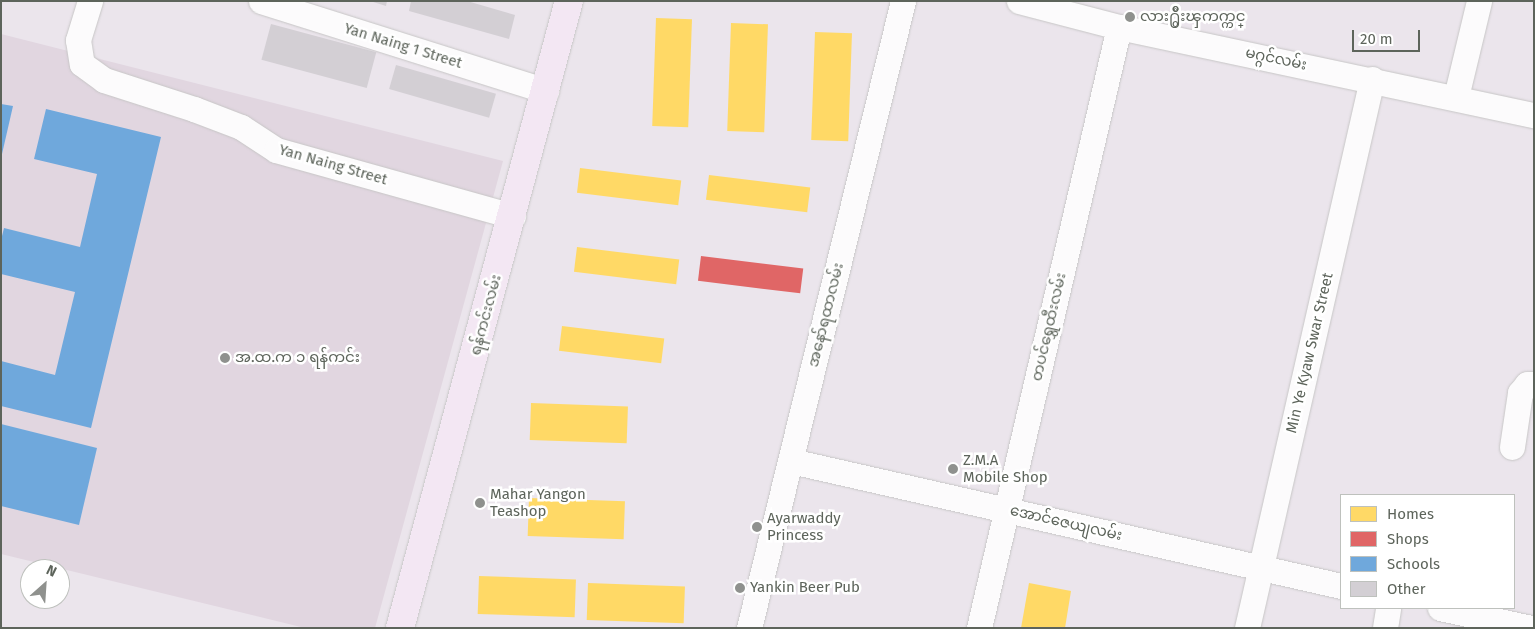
<!DOCTYPE html>
<html>
<head>
<meta charset="utf-8">
<style>
	body { margin:0 }
	#map { position:relative; width:1535px; height:629px; overflow:hidden; background:#ebe5ec; font-family:"Fira Sans","Noto Sans Myanmar",sans-serif }
	div>[style] { position:absolute }
	[style*='--x'] { left:calc(var(--x)*1px); top:calc(var(--y)*1px); width:calc(var(--w)*1px); rotate:calc(var(--a)*1deg) }
	.education>* { inset:0; background:#e1d6e0 }
	.homes>* { inset:0; background:#ffd966; transform-origin:0 0 }
	.shops>* { inset:0; background:#e06666; transform-origin:0 0 }
	.schools>* { inset:0; background:#6fa8dc }
	.building>* { inset:0; background:#d3cfd4; transform-origin:0 0 }
	.roads { filter:drop-shadow(0 0 1px #c7c6c6) drop-shadow(0 0 1px #c7c6c6) }
	.minor>* { height:25px; margin:-12.5px; padding:0 12.5px; transform-origin:12.5px; border-radius:12.5px; background:#fcfbfc }
	.major>* { height:28px; margin:-14px; padding:0 14px; transform-origin:14px; border-radius:14px; background:#f3e7f3 }
	.dots>* { width:14px; height:14px; translate:-50% -50%; box-sizing:border-box; border:2px solid #fff; border-radius:50% }
	span { translate:-50% -50%; white-space:nowrap; text-align:center; line-height:1.15; -webkit-text-stroke:5px #fff; paint-order:stroke }
	.poi-label { font-size:15px; color:#5d645b }
	.left { translate:0 -50%; text-align:left }
	.street-label { font-size:15px; color:#5d645b }
	.frame { position:absolute; inset:0; border:2px solid #5d645b; pointer-events:none }
	.legend { position:absolute; left:1340px; top:494px; width:175px; height:115px; box-sizing:border-box; background:#fff; border:1px solid #bec1bd; margin:0; padding:6px 9px; list-style:none; font-size:15px; color:#5d645b }
	.legend li { display:flex; align-items:center; gap:10px; height:25px }
	.legend b { width:25px; border:1px solid #bec1bd }
	.north { position:absolute; left:20px; top:559px; width:50px; height:50px; box-sizing:border-box; background:#fff; border:1px solid #bec1bd; border-radius:50%; rotate:26deg; font-size:14px; font-weight:700; line-height:20px; text-align:center; color:#5d645b }
	.north::after { content:''; display:block; margin:auto; width:18px; height:22px; background:#8f918e; clip-path:polygon(50% 0,100% 100%,50% 72%,0 100%) }
	.scale { position:absolute; left:1352px; top:30px; width:68px; height:22px; box-sizing:border-box; border:2px solid #5d645b; border-top:0; padding-left:6px; font-size:15px; line-height:18px; white-space:nowrap; color:#5d645b; -webkit-text-stroke:4px #fff; paint-order:stroke }
</style>
</head>
<body>
<div id="map">
	<div class="education">
		<i style="clip-path:polygon(1px 34px,503px 161px,375px 628px,305px 628px,1px 554px)"></i>
	</div>
	<div class="homes">
		<i style="left:656px;top:18px;width:36px;height:108px;rotate:2deg"></i>
		<i style="left:731px;top:23px;width:37px;height:108px;rotate:2deg"></i>
		<i style="left:815px;top:32px;width:37px;height:108px;rotate:2deg"></i>
		<i style="left:580px;top:168px;width:102px;height:25px;rotate:7deg"></i>
		<i style="left:709px;top:175px;width:102px;height:25px;rotate:7deg"></i>
		<i style="left:577px;top:247px;width:103px;height:25px;rotate:7deg"></i>
		<i style="left:562px;top:326px;width:103px;height:25px;rotate:7deg"></i>
		<i style="left:531px;top:403px;width:97px;height:37px;rotate:2deg"></i>
		<i style="left:529px;top:498px;width:96px;height:38px;rotate:2deg"></i>
		<i style="left:479px;top:576px;width:97px;height:38px;rotate:2deg"></i>
		<i style="left:588px;top:583px;width:97px;height:37px;rotate:2deg"></i>
		<i style="clip-path:polygon(1029px 583px,1071px 591px,1065px 628px,1021px 628px)"></i>
	</div>
	<div class="shops">
		<i style="left:701px;top:256px;width:103px;height:25px;rotate:7deg"></i>
	</div>
	<div class="schools">
		<i style="clip-path:polygon(1px 104px,13px 106px,2px 154px,1px 154px)"></i>
		<i style="clip-path:polygon(46px 109px,161px 137px,91px 428px,1px 406px,1px 361px,55px 375px,75px 292px,1px 274px,1px 240px,4px 228px,80px 247px,97px 174px,34px 159px)"></i>
		<i style="clip-path:polygon(1px 424px,97px 448px,79px 525px,1px 506px)"></i>
	</div>
	<div class="building">
		<i style="clip-path:polygon(370px 1px,387px 1px,386px 6px)"></i>
		<i style="clip-path:polygon(411px 1px,467px 1px,515px 15px,509px 39px,409px 11px)"></i>
		<i style="left:271px;top:24px;width:109px;height:37px;rotate:15deg"></i>
		<i style="left:396px;top:65px;width:104px;height:25px;rotate:16deg"></i>
	</div>
	<div class="roads">
		<div class="minor">
			<i style="--x:90;--y:1;--w:41;--a:107.1"></i>
			<i style="--x:78;--y:40;--w:24;--a:81"></i>
			<i style="--x:82;--y:64;--w:27;--a:36"></i>
			<i style="--x:104;--y:80;--w:95;--a:17.9"></i>
			<i style="--x:194;--y:109;--w:50;--a:21"></i>
			<i style="--x:241;--y:127;--w:42;--a:33.3"></i>
			<i style="--x:276;--y:150;--w:246;--a:15.6"></i>
			<i style="--x:261;--y:1;--w:299;--a:17.5"></i>
			<i style="--x:1019;--y:1;--w:103;--a:14.6"></i>
			<i style="--x:1119;--y:27;--w:424;--a:12"></i>
			<i style="--x:1456;--y:97;--w:99;--a:-76.5"></i>
			<i style="--x:1512;--y:447;--w:55;--a:-81.6"></i>
			<i style="--x:1520;--y:393;--w:11;--a:-52"></i>
			<i style="--x:1527;--y:384;--w:7;--a:0"></i>
			<i style="--x:791;--y:461;--w:564;--a:12.8"></i>
			<i style="--x:1440;--y:608;--w:93;--a:12.4"></i>
			<i style="--x:749;--y:628;--w:646;--a:-76.2"></i>
			<i style="--x:979;--y:628;--w:617;--a:-76.89"></i>
			<i style="--x:1247;--y:628;--w:563;--a:-77.17"></i>
			<i style="--x:1385;--y:628;--w:20;--a:-81"></i>
		</div>
		<div class="major">
			<i style="--x:400;--y:628;--w:649;--a:-74.92"></i>
		</div>
	</div>
	<div class="dots">
		<i style="left:1130px;top:17px;background:#8f918e"></i>
		<i style="left:225px;top:358px;background:#8f918e"></i>
		<i style="left:953px;top:469px;background:#8f918e"></i>
		<i style="left:480px;top:503px;background:#8f918e"></i>
		<i style="left:757px;top:527px;background:#8f918e"></i>
		<i style="left:740px;top:588px;background:#8f918e"></i>
	</div>
	<div class="poi-label">
		<span class="left" style="left:1140px;top:17px">လား႐ွိဳးၾကက္ကင္</span>
		<span class="left" style="left:235px;top:358px">အ.ထ.က ၁ ရန်ကင်း</span>
		<span class="left" style="left:963px;top:469px">Z.M.A<br>Mobile Shop</span>
		<span class="left" style="left:490px;top:503px">Mahar Yangon<br>Teashop</span>
		<span class="left" style="left:767px;top:527px">Ayarwaddy<br>Princess</span>
		<span class="left" style="left:750px;top:588px">Yankin Beer Pub</span>
	</div>
	<div class="street-label">
		<span style="left:403px;top:46px;rotate:17deg">Yan Naing 1 Street</span>
		<span style="left:1276px;top:59px;rotate:12deg">မဂ္ဂင်လမ်း</span>
		<span style="left:333px;top:165px;rotate:16deg">Yan Naing Street</span>
		<span style="left:486px;top:315px;rotate:-75deg">ရန်ကင်းလမ်း</span>
		<span style="left:826px;top:315px;rotate:-76deg">အနော်ရထာလမ်း</span>
		<span style="left:1049px;top:327px;rotate:-77deg">တပင်ရွှေထီးလမ်း</span>
		<span style="left:1310px;top:353px;rotate:-77deg">Min Ye Kyaw Swar Street</span>
		<span style="left:1066px;top:523px;rotate:13deg">အောင်ဇေယျလမ်း</span>
	</div>
	<div class="frame"></div>
	<ul class="legend">
	<li><b style="height:14px;background:#ffd966"></b>Homes</li>
	<li><b style="height:14px;background:#e06666"></b>Shops</li>
	<li><b style="height:14px;background:#6fa8dc"></b>Schools</li>
	<li><b style="height:14px;background:#d3cfd4"></b>Other</li>
	</ul>
	<div class="north">N</div>
	<div class="scale">20 m</div>
</div>
</body>
</html>
